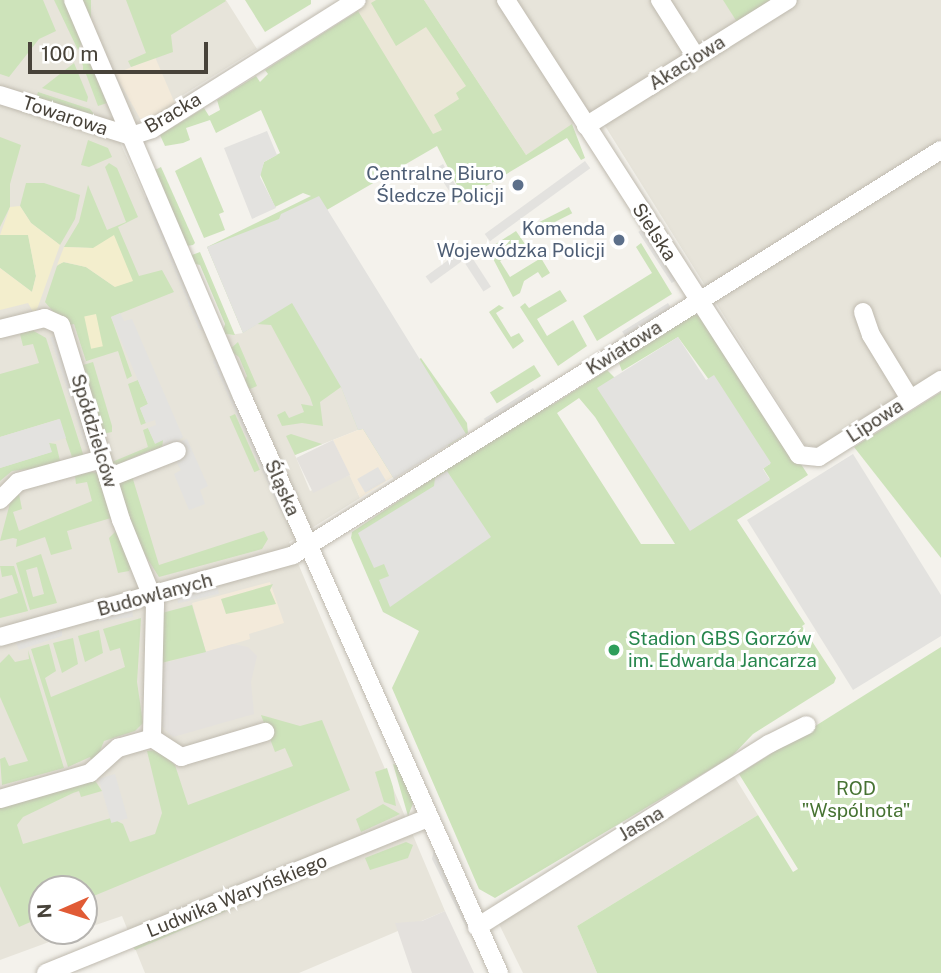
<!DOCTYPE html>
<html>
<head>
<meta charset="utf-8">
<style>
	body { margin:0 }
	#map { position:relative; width:941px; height:973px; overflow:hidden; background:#f4f2ec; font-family:"Public Sans",sans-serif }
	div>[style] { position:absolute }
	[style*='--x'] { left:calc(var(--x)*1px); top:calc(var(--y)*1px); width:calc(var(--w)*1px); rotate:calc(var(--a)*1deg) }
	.residential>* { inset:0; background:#e7e4da }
	.commercial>* { inset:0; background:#f3eada }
	.industrial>* { inset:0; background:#e4e1dd; transform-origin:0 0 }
	.education>* { inset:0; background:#ebe7d7 }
	.green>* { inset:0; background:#cde3ba; transform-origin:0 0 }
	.sand>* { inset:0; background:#f3eecd; transform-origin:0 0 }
	.parking>* { inset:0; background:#e3e2df; transform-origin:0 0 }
	.roads { filter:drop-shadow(0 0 2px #bfbaaf) drop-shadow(0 0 2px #bfbaaf) }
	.minor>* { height:18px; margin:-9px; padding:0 9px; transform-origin:9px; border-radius:9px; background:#fff }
	.dots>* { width:19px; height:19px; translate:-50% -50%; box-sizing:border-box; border:4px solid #fff; border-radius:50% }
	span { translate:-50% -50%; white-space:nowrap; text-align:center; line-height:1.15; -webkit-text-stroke:6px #fff; paint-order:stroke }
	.street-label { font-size:19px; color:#48433a }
	.service-label { font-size:19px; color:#4e5e75 }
	.right { translate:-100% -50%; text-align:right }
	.leisure-label { font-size:19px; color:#27864d }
	.left { translate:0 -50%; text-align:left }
	.park-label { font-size:19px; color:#477333 }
	.north { position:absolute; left:28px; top:875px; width:70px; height:70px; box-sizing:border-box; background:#fff; border:2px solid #b6b4b0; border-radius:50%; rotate:267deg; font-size:19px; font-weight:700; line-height:28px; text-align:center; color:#48433a }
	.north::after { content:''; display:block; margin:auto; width:24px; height:32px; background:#e15b35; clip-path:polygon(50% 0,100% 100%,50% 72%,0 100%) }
	.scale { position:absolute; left:28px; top:42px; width:180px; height:32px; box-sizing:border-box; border:4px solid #48433a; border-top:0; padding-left:9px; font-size:21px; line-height:24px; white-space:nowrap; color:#48433a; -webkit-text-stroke:5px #fff; paint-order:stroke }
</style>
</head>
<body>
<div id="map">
	<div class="residential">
		<i style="clip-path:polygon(0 0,226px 0,257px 49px,117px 136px,210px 338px,243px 333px,292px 302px,341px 387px,358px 430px,295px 455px,310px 491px,350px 475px,360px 498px,289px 542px,445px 911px,299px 973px,145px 973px,122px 916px,84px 929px,84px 889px,42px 889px,42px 931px,79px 931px,0 960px)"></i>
		<i style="clip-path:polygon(424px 0,941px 0,941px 374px,817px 447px,805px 445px,595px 110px,526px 155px)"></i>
		<i style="clip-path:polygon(734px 776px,758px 815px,577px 926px,597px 973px,523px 973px,497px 920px)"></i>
	</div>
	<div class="commercial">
		<i style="clip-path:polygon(155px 57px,176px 106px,142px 122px,115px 74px)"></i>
		<i style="clip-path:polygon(363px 428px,393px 477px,360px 498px,333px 440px)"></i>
		<i style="clip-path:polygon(270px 582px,284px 623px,249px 634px,250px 639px,206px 652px,192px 603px)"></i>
	</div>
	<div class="industrial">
		<i style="left:333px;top:440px;width:39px;height:41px;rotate:64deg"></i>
		<i style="clip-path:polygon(233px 644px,248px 647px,257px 656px,251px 682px,254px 714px,173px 737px,159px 724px,158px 665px)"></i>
		<i style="clip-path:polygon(445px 911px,474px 973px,412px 973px,395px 923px,422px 921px)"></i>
	</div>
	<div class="education">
		<i style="clip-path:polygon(357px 0,424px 0,526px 155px,436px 140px,350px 4px)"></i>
	</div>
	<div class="green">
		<i style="clip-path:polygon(0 0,43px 0,56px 31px,39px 39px,9px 77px,0 74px)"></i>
		<i style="clip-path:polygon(54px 0,64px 0,82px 42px,78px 50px)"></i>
		<i style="left:83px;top:0;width:8px;height:72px"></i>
		<i style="clip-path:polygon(126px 0,225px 0,226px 1px,171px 35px,173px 52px,131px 67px,128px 61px,146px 53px)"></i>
		<i style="clip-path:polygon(245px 0,311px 0,311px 4px,265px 32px)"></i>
		<i style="clip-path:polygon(376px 0,424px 0,526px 155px,572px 124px,585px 158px,581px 160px,567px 138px,456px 204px,462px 195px,437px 146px,325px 211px,325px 255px,394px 479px,363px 429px,358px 430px,341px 387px,320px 402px,323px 426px,302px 423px,282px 426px,277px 415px,285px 411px,289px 418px,304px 412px,301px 404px,313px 406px,310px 397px,271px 325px,257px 324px,243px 333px,207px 247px,311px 196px,303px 193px,275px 207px,260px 174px,264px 162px,280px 153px,261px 110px,216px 133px,210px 120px,186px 128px,190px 140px,183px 143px,165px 146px,160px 135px,204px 108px,209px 116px,220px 110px,217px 100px,256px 76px,260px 82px,268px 74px,265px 70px,358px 11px,433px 134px,442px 130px,434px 115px,459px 99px,456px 93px,466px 86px,426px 27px,396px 46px,371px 3px)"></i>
		<i style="clip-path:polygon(723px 0,770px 0,737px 22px)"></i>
		<i style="clip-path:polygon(85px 57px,88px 59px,107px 103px,98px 106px,80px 58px)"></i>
		<i style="clip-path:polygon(74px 63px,88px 97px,87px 102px,42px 88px)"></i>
		<i style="clip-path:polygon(38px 92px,90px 109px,98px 119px,36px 98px)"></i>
		<i style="clip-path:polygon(0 137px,21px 145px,10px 184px,10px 207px,0 227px)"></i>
		<i style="clip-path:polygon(88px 140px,108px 148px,112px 157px,89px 167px,81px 165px)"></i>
		<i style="clip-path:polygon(201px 157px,224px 212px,219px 214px,225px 230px,204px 238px,175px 171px)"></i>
		<i style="clip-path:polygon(109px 163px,117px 168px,138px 217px,118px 227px,139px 276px,162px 270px,174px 292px,111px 317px,132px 376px,127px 379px,118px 351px,77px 364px,86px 361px,74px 324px,65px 326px,45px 302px,57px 266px,63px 262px,86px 267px,115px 287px,93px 248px,64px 247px,79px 222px,88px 185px,107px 230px,126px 222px,105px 167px)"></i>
		<i style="clip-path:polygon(161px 167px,195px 243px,193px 245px,186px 246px,155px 170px)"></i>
		<i style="clip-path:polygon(26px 183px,44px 183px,80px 195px,75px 219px,60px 245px,31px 223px,20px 206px)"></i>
		<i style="left:569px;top:207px;width:7px;height:47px;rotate:63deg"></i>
		<i style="clip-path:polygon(516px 231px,525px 244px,500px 261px,510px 277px,541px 258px,550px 273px,542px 278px,538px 272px,524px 281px,520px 293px,513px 297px,488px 249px)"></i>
		<i style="clip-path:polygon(8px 232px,28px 234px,36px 276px,32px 292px,0 268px,0 235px)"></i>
		<i style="clip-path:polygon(641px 243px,672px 294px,597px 341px,583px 316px,652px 273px,636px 247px)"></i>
		<i style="clip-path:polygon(200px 252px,235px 335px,222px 334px,225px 324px,200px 265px,191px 263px,192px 255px)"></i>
		<i style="clip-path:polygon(560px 290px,567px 301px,537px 319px,547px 336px,573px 320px,587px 346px,558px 366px,520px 307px,525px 303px,529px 308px)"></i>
		<i style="clip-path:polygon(499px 305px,504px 308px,496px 313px,511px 337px,519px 333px,524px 341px,513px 349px,489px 312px)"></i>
		<i style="clip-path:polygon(evenodd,690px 315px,699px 315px,711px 325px,808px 475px,737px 520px,805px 624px,802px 626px,836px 678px,834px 683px,753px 734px,731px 757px,495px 898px,479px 889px,392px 688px,419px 631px,383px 612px,351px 538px,352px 532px,549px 401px,552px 405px,607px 370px,615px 378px,598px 389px,770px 479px,763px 468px,770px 464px,678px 337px,622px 371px,619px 363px,690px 315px,579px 398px,595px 417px,675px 544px,641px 544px,557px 413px,579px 398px)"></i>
		<i style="clip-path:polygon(32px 330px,46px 338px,84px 457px,72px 457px,59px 419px,0 437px,0 374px,39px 363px,33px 344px,23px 346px,20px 334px)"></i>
		<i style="clip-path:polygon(238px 342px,257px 386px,250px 389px,243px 383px,247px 376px,239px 357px,229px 350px)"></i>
		<i style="clip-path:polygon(421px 358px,467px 423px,468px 433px,448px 446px,418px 360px)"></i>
		<i style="clip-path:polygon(93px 362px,112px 426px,112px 432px,102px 434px,80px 366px)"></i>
		<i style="left:534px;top:365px;width:13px;height:52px;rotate:58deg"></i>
		<i style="clip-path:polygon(138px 380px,148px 404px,140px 408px,146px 423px,141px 425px,128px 384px)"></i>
		<i style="clip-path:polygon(941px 392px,941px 558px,854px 447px)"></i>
		<i style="left:235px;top:414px;width:61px;height:6px;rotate:66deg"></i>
		<i style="clip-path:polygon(148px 428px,155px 443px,163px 440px,162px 448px,114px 469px,112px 462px,148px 447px,143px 430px)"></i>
		<i style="clip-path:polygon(291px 434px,322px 444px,295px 455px,286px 436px)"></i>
		<i style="clip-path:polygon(49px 443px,56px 444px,61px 465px,12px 471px,0 481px,0 468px,51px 452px)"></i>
		<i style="clip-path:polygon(91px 472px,99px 473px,111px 518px,67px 531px,72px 549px,51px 555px,45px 537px,16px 547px,17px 539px,13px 538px,0 541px,10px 503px,19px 494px,22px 509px,13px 512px,19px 531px,92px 501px,87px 482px,76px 484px,75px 476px)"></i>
		<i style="clip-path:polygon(132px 476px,159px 565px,264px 531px,268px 539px,262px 549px,159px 577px,140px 547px,117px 481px)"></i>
		<i style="clip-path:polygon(116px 531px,131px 567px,129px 571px,118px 573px,109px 538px)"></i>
		<i style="clip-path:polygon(evenodd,41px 554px,57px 603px,30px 610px,16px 563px,41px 554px,37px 567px,44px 594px,33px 597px,26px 570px,37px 567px)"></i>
		<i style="clip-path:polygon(0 566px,14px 566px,28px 611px,0 618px,0 599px,18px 593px,12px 575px,2px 577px)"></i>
		<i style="clip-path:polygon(273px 584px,270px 590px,276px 604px,226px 614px,221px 599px)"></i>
		<i style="clip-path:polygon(192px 605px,206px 652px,161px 663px,162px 613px)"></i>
		<i style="clip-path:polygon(141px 618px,137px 682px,143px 723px,135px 731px,104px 741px,94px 766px,90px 757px,68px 767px,31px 649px,49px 644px,56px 671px,45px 678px,51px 697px,125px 667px,120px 648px,110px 651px,103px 629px)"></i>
		<i style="clip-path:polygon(99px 630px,103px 653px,85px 662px,78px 636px)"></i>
		<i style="clip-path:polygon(73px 638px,78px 664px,62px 673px,53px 643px)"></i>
		<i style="clip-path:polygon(941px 647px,941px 973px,597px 973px,577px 926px,758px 815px,793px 872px,798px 869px,739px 774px)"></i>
		<i style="clip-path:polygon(28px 650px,64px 768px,2px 785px,0 759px,5px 757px,9px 766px,28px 761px,0 697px,0 663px,9px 654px,15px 662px,29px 659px)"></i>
		<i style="clip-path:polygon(261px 715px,300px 726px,322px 720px,350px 790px,84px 900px,84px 889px,42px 889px,42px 917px,19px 927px,0 886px,0 799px,90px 773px,102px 791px,81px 797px,79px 791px,73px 793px,23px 817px,17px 825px,23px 844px,111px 818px,123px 824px,130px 842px,155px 834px,162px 813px,147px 751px,158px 750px,175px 765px,188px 805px,293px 766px,285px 748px,275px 752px)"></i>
		<i style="clip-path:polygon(393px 764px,399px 766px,414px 801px,408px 816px)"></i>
		<i style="clip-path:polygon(387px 768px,393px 787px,396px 806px,384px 802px,375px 772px)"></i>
		<i style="clip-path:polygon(383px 804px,400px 814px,361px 832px,356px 819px)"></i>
		<i style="clip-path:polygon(402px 836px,135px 950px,133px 947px)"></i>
		<i style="clip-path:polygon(406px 842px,413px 845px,408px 858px,370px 870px,365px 858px)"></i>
	</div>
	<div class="sand">
		<i style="clip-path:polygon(20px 206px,31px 223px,60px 245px,35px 315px,28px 303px,0 310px,0 268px,32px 292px,36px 276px,28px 235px,0 235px,10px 207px)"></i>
		<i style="clip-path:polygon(114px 235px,133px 281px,115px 287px,86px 267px,64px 262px,57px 265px,64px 247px,93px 248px)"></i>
		<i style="left:96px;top:314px;width:33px;height:12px;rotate:78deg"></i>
	</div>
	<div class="parking">
		<i style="clip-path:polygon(267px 131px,277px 155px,264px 162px,260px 177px,276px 208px,252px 219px,224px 148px)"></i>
		<i style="left:585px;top:161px;width:9px;height:124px;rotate:54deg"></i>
		<i style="clip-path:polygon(443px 164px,462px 196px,455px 200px,435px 169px)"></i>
		<i style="clip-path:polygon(148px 193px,208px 332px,199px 329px,145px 199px)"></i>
		<i style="clip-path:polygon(319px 196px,466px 434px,394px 479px,363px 429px,358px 430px,341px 387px,292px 303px,243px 333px,207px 247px,279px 219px,281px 214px)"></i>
		<i style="left:646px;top:227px;width:61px;height:9px;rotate:57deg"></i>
		<i style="left:458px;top:253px;width:9px;height:40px;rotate:54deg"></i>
		<i style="left:473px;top:259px;width:33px;height:9px;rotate:57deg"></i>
		<i style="left:668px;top:303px;width:9px;height:54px;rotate:58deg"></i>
		<i style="clip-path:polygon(120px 313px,124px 321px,132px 319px,183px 437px,176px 443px,187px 439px,208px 486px,200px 490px,205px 504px,189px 510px,174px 474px,181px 470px,176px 461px,125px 465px,125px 461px,151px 450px,156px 452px,164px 444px,163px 440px,155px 444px,148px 428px,156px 425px,155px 420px,146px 423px,140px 408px,148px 404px,111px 317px)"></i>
		<i style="left:58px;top:335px;width:116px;height:8px;rotate:72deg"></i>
		<i style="clip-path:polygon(678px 337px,706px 380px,714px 375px,771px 463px,763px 469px,770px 480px,690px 531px,597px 388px)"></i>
		<i style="clip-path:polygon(216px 354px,286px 512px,280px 510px,213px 362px)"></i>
		<i style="left:533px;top:388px;width:9px;height:58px;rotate:58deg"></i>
		<i style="clip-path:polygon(60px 419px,66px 438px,49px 443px,52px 452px,0 468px,0 437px)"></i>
		<i style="clip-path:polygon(853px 454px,941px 595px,941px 636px,853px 690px,747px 520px)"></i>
		<i style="left:378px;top:467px;width:16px;height:24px;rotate:60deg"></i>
		<i style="clip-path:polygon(447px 471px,491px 537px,390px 607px,379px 580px,389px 576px,384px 564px,374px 568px,358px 533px,434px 486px,435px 478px)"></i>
		<i style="left:217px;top:585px;width:9px;height:42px;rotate:77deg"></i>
		<i style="left:132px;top:609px;width:8px;height:63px;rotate:83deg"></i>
		<i style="clip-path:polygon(62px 629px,62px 636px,19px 650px,15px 640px)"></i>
		<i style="left:115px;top:774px;width:46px;height:17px;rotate:74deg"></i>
		<i style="clip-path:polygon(434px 849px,471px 928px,467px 929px,432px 859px)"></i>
	</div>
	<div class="roads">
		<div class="minor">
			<i style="--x:73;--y:0;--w:431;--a:66.9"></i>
			<i style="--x:242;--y:396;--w:632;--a:65.99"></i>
			<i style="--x:506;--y:0;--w:541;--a:57.22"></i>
			<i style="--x:799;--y:455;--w:20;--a:6"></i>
			<i style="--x:819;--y:457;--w:144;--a:-32.3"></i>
			<i style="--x:660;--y:0;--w:67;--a:57.7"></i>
			<i style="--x:0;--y:95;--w:137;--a:17.4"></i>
			<i style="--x:586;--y:126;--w:238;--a:-32"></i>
			<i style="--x:131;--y:136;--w:22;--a:-18"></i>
			<i style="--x:152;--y:129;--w:242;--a:-32.2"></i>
			<i style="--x:863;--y:312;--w:24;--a:71"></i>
			<i style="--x:871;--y:335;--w:75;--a:58.6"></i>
			<i style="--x:0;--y:329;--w:46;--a:-13.7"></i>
			<i style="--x:45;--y:318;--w:17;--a:24"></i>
			<i style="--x:61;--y:325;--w:204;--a:72.9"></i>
			<i style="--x:121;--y:520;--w:91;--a:68"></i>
			<i style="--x:155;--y:604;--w:134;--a:91.3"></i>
			<i style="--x:108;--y:478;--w:74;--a:-21.4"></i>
			<i style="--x:0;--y:500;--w:25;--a:-45"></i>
			<i style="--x:18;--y:482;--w:87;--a:-15.3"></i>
			<i style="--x:0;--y:637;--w:304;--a:-15.6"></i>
			<i style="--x:293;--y:555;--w:764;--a:-32.01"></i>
			<i style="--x:0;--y:799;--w:94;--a:-16.1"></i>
			<i style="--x:90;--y:773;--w:38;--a:-42"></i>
			<i style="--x:118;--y:748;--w:35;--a:-16"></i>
			<i style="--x:152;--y:738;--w:35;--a:33"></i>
			<i style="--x:181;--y:757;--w:88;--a:-16.6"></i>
			<i style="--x:477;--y:927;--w:345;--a:-32.1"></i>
			<i style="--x:769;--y:744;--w:42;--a:-26.6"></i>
			<i style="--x:46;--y:973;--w:412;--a:-22.1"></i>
		</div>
	</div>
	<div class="dots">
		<i style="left:518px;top:185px;background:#5c6f8a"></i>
		<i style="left:619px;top:240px;background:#5c6f8a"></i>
		<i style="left:614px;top:650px;background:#2e9e5b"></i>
	</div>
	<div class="street-label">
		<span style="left:687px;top:63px;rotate:-32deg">Akacjowa</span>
		<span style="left:173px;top:113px;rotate:-30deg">Bracka</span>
		<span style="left:65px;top:116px;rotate:18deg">Towarowa</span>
		<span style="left:654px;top:232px;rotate:57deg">Sielska</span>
		<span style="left:624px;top:348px;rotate:-32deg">Kwiatowa</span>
		<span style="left:875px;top:421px;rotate:-33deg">Lipowa</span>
		<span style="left:94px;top:431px;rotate:73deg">Spółdzielców</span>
		<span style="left:282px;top:488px;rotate:66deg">Śląska</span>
		<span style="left:155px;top:595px;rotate:-15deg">Budowlanych</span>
		<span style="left:641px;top:824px;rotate:-31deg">Jasna</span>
		<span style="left:237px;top:896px;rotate:-22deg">Ludwika Waryńskiego</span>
	</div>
	<div class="service-label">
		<span class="right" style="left:504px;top:185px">Centralne Biuro<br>Śledcze Policji</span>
		<span class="right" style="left:605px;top:240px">Komenda<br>Wojewódzka Policji</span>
	</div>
	<div class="leisure-label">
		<span class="left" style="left:628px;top:650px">Stadion GBS Gorzów<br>im. Edwarda Jancarza</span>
	</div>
	<div class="park-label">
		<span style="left:856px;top:800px">ROD<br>"Wspólnota"</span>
	</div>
	<div class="north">N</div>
	<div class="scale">100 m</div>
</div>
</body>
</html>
